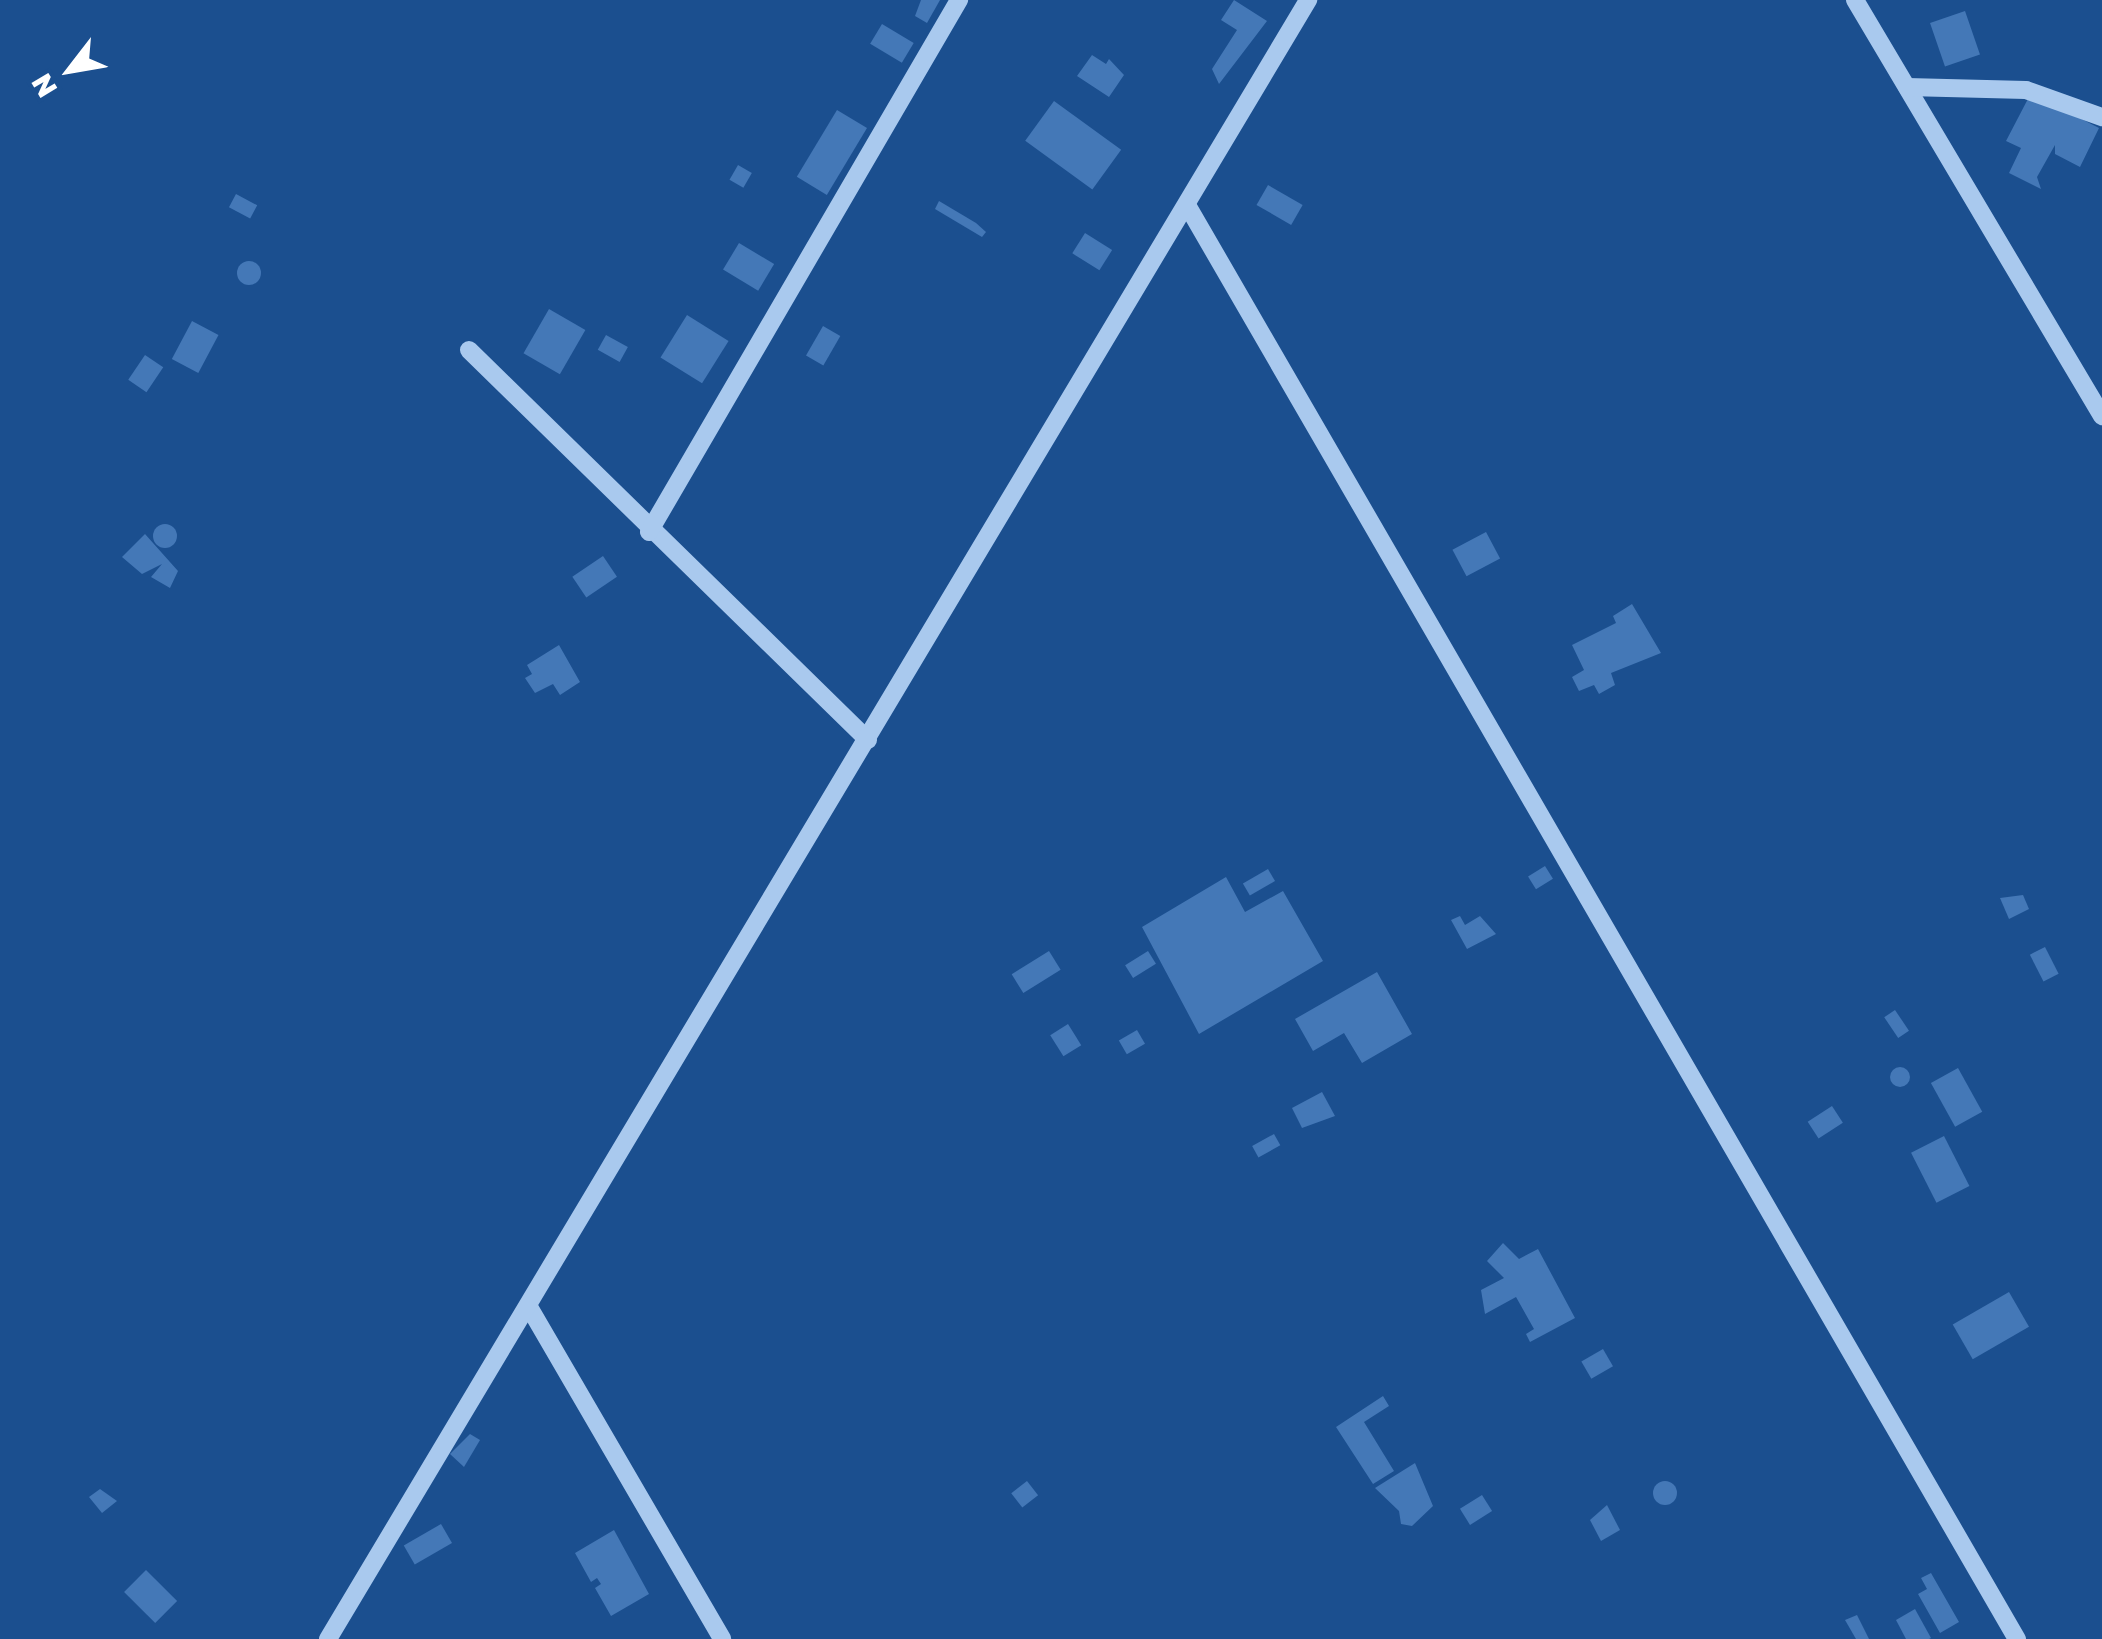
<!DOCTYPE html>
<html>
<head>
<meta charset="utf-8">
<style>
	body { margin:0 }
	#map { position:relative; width:2102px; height:1639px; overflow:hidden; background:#1b4f8f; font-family:"Golos Text",sans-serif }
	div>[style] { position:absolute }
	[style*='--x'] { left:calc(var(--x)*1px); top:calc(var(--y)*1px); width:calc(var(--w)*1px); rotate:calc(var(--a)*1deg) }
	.building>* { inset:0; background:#4478b7; transform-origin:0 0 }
	.round { border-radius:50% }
	.minor>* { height:18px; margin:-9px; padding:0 9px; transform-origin:9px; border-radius:9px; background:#a9c9ee }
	span { translate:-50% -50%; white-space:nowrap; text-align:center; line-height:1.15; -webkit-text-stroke:8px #1b4f8f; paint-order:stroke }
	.north { position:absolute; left:20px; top:20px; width:100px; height:100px; -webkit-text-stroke:8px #1b4f8f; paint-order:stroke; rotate:239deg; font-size:28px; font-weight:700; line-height:40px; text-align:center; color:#fff }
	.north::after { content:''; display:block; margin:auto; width:35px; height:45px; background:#fff; clip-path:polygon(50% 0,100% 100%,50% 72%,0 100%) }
</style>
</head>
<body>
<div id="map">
	<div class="building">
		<i style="clip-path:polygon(921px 0,940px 0,927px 23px,915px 16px)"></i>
		<i style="clip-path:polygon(1234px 0,1267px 21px,1219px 84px,1212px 69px,1237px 30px,1221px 20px)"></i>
		<i style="left:1965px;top:11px;width:46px;height:37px;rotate:71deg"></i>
		<i style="left:882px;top:24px;width:37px;height:23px;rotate:31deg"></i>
		<i style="clip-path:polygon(1092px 55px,1106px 64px,1109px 59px,1124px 75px,1109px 97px,1077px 76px)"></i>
		<i style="clip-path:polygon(2031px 93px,2099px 128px,2080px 167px,2055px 154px,2055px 145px,2037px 177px,2041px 189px,2009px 173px,2021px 148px,2006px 141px)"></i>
		<i style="left:1054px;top:101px;width:83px;height:49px;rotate:36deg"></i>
		<i style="left:837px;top:110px;width:35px;height:78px;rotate:31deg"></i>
		<i style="left:738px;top:165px;width:16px;height:17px;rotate:30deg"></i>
		<i style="left:1268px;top:185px;width:40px;height:23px;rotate:30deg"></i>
		<i style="left:236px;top:194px;width:24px;height:15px;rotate:28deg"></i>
		<i style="clip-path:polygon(939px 201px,976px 223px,986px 232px,982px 237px,935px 209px)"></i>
		<i style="left:1085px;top:233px;width:32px;height:24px;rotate:32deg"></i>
		<i style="left:739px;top:243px;width:41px;height:31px;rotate:31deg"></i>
		<i class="round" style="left:237px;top:261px;width:24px;height:24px"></i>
		<i style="left:549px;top:309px;width:42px;height:51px;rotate:30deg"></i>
		<i style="left:687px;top:315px;width:49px;height:50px;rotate:32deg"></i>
		<i style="left:192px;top:321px;width:30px;height:43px;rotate:28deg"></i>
		<i style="left:823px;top:326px;width:20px;height:34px;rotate:30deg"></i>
		<i style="left:606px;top:335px;width:25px;height:17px;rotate:29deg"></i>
		<i style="left:145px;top:355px;width:22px;height:30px;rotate:34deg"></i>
		<i class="round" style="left:153px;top:524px;width:24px;height:24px"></i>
		<i style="left:1486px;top:532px;width:30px;height:38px;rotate:62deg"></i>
		<i style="clip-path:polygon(145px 534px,178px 571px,170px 588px,151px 577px,162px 564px,142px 574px,122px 557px)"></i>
		<i style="left:603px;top:556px;width:25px;height:37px;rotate:56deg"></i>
		<i style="clip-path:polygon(1632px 604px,1661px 653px,1611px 673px,1615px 685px,1599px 694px,1594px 685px,1579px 691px,1572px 677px,1584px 670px,1572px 645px,1616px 623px,1613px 616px)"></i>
		<i style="clip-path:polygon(559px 645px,580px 682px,560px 695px,553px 684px,535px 693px,525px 678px,532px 674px,527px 665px)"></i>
		<i style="left:1545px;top:866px;width:15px;height:20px;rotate:58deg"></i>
		<i style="left:1268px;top:869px;width:14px;height:29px;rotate:60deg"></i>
		<i style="clip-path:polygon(1226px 877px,1245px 912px,1283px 891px,1323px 961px,1199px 1034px,1142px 927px)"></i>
		<i style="clip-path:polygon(2023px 895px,2029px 909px,2009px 919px,2000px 898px)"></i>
		<i style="clip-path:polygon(1460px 916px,1465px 925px,1480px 916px,1496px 934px,1467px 949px,1451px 920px)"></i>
		<i style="left:2045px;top:947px;width:30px;height:17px;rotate:63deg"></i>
		<i style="left:1049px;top:951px;width:22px;height:44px;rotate:58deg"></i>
		<i style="left:1148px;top:951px;width:15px;height:27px;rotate:58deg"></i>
		<i style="clip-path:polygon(1377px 972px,1412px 1034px,1362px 1063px,1344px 1033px,1313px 1051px,1295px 1019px)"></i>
		<i style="left:1895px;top:1010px;width:25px;height:13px;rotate:56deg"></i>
		<i style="left:1068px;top:1024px;width:25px;height:21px;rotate:58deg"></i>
		<i style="left:1137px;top:1030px;width:16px;height:21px;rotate:60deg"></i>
		<i class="round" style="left:1890px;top:1067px;width:20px;height:20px"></i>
		<i style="left:1958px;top:1068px;width:50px;height:31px;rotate:61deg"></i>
		<i style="clip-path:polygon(1322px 1092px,1335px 1116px,1302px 1128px,1292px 1108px)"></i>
		<i style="left:1832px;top:1106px;width:20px;height:29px;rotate:57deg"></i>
		<i style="left:1274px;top:1134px;width:13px;height:25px;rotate:61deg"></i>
		<i style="left:1944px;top:1136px;width:56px;height:37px;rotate:63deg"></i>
		<i style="clip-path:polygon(1503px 1243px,1519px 1259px,1538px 1249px,1575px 1318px,1530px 1342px,1526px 1334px,1534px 1329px,1516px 1297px,1485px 1314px,1481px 1290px,1504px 1278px,1487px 1261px)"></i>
		<i style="left:2009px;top:1292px;width:40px;height:65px;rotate:60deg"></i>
		<i style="left:1603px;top:1349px;width:20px;height:25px;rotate:60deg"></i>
		<i style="clip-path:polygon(1383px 1396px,1389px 1406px,1364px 1422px,1394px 1471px,1373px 1484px,1336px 1427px)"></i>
		<i style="clip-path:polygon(470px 1434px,480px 1440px,464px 1467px,450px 1454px)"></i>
		<i style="clip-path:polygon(1415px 1463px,1433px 1506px,1412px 1526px,1401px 1524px,1399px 1511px,1375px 1488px)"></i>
		<i style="left:1027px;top:1481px;width:18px;height:20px;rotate:52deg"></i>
		<i class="round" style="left:1653px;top:1481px;width:24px;height:24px"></i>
		<i style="clip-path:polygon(100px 1489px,117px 1501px,102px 1513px,89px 1497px)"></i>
		<i style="left:1482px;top:1495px;width:19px;height:26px;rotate:58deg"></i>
		<i style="clip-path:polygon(1607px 1505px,1620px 1530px,1601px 1541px,1590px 1520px)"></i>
		<i style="left:441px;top:1524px;width:22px;height:43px;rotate:60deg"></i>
		<i style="clip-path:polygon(614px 1530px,649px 1594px,611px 1616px,595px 1588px,601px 1584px,597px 1578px,591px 1582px,575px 1553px)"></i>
		<i style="left:146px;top:1570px;width:44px;height:31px;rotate:45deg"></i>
		<i style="clip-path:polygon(1931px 1573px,1959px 1622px,1940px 1633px,1918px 1594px,1927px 1589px,1921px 1578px)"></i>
		<i style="clip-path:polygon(1915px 1609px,1931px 1638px,1929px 1639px,1906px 1639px,1896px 1620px)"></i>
		<i style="clip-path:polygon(1857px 1615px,1869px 1639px,1856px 1639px,1845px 1620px)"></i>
	</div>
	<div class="minor">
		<i style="--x:1855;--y:0;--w:484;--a:59.3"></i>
		<i style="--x:1907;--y:87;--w:119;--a:1.4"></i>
		<i style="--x:2026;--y:90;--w:81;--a:19.6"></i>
		<i style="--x:1187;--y:205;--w:1657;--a:59.94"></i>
		<i style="--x:469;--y:350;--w:558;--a:44.35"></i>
		<i style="--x:649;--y:532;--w:616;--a:-59.77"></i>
		<i style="--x:529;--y:1307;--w:384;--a:59.8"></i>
		<i style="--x:328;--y:1639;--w:1910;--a:-59.12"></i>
	</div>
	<div class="north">N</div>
</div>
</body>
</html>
